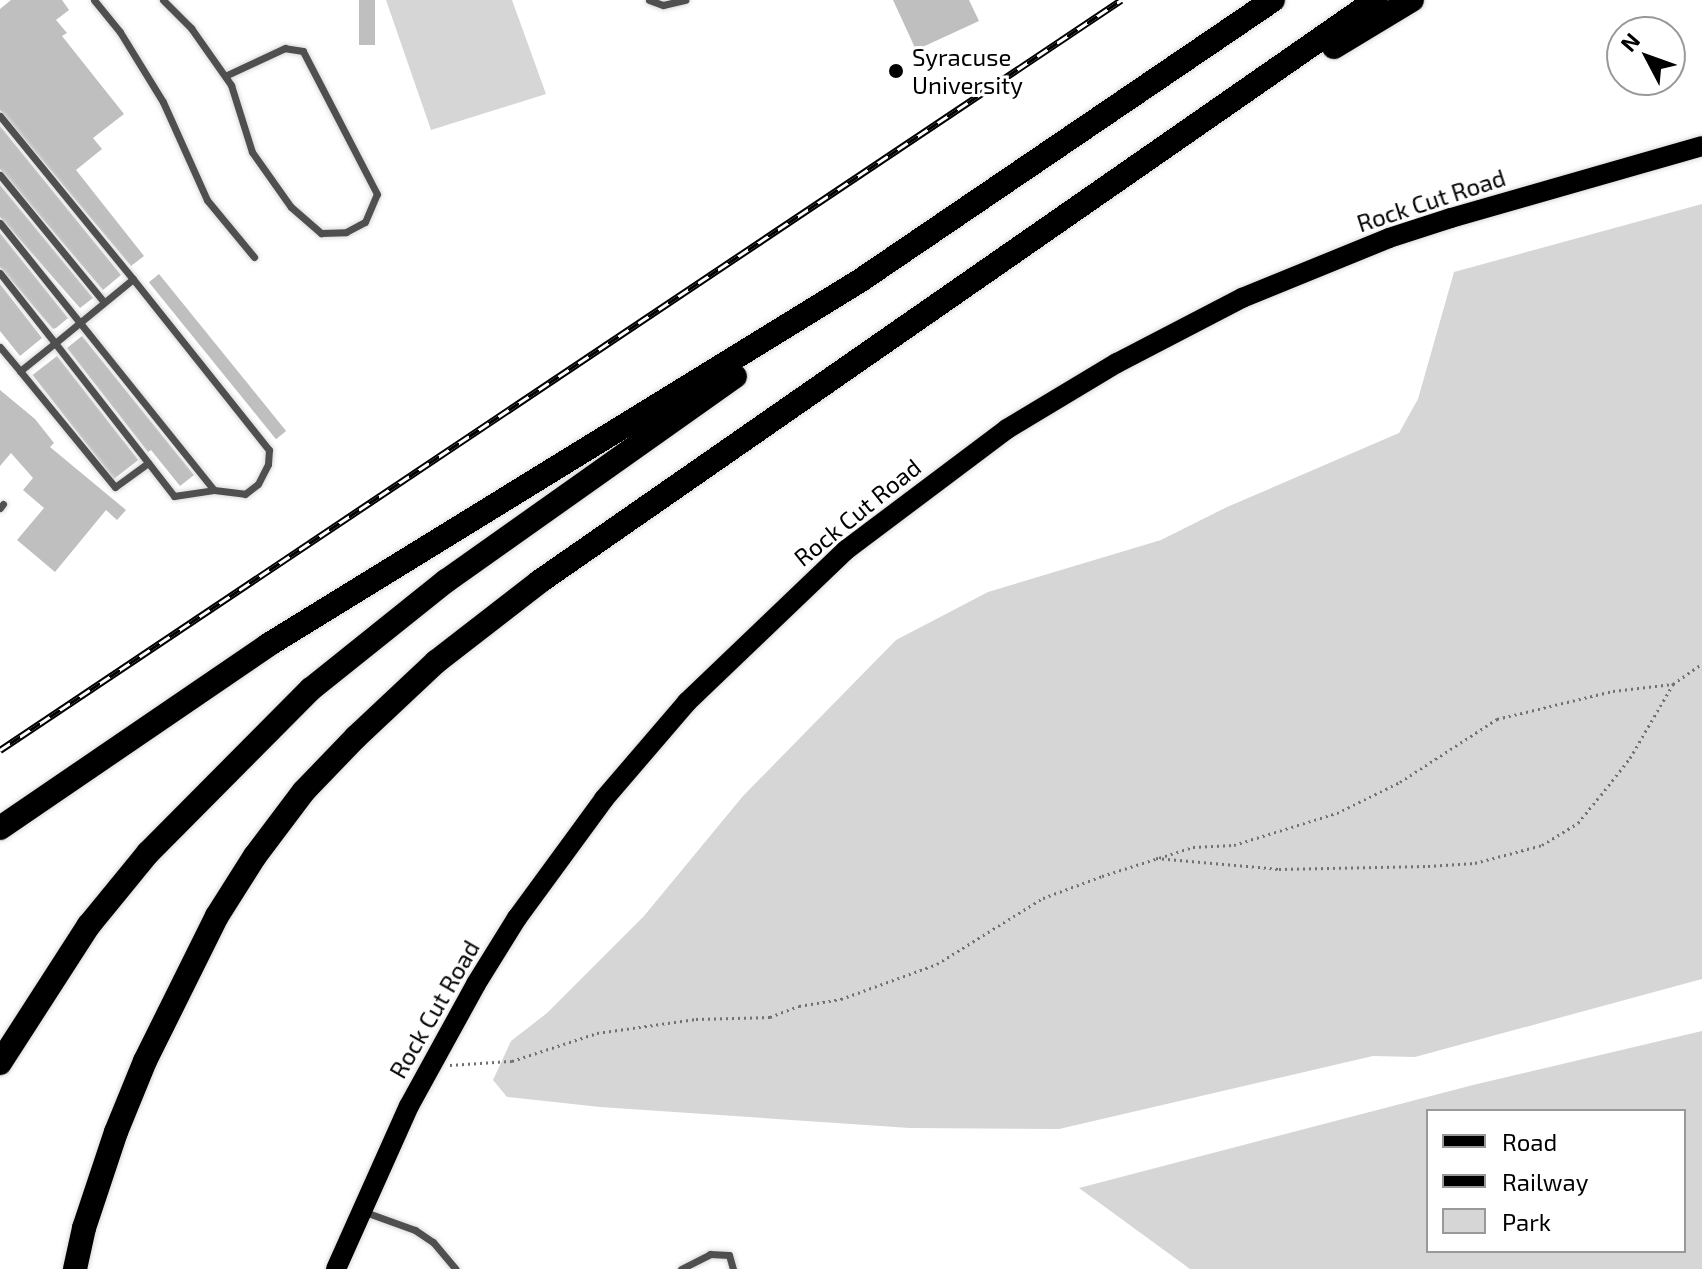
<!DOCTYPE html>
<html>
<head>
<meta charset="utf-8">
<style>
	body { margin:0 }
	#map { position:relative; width:1702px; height:1269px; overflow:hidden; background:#fff; font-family:"Exo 2",sans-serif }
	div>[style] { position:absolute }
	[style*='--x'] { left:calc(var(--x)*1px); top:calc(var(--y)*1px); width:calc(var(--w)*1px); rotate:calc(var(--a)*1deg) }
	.green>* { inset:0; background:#d6d6d6 }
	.building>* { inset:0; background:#bfbfbf; transform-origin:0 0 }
	.path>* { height:3px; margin-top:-1.5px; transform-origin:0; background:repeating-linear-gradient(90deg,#717171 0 2px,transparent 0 6px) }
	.roads { filter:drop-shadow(0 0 2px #dbdbdb) drop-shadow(0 0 2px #dbdbdb) }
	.lane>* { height:7px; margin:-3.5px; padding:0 3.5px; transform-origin:3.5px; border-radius:3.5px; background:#4f4f4f }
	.primary>* { height:20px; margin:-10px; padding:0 10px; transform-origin:10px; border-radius:10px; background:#000 }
	.highway>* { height:24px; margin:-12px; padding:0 12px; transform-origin:12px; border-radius:12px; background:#000 }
	.rail>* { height:7px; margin-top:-3.5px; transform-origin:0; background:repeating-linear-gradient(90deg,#fff 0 12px,#000 0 24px); box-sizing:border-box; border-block:2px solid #000 }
	.dots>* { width:22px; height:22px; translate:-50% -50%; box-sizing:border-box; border:4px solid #fff; border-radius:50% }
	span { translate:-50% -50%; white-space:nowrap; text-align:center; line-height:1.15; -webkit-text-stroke:6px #fff; paint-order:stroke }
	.poi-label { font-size:24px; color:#000 }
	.left { translate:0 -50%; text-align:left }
	.street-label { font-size:24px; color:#000 }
	.legend { position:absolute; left:1426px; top:1109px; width:260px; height:144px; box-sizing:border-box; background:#fff; border:2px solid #999; margin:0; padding:10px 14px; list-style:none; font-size:24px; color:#000 }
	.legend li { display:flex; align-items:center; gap:16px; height:40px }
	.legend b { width:40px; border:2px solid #999 }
	.north { position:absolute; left:1606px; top:16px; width:80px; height:80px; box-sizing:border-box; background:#fff; border:2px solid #999; border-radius:50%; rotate:311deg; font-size:22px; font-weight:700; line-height:32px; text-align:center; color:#000 }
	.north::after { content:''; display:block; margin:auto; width:28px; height:36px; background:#000; clip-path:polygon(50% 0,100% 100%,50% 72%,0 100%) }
</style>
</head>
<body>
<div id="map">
	<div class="green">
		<i style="clip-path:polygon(386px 0,512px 0,546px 94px,431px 130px)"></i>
		<i style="clip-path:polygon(1702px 204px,1702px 979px,1415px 1057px,1373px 1056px,1059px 1129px,910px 1128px,600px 1107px,507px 1097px,493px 1080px,511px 1041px,547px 1013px,644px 916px,743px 796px,896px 640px,988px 592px,1161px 540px,1227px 507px,1399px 433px,1418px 399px,1454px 272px)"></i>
		<i style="clip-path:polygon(evenodd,1702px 1031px,1702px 1269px,1190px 1269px,1079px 1188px,1473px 1085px,1702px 1031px,1684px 1111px,1684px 1251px,1428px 1251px,1428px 1111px,1684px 1111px)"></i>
	</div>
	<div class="building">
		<i style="clip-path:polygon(11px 0,62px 0,69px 10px,56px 20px,67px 33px,62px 36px,124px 114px,93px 138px,102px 149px,76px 170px,144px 256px,131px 266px,0 110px,0 9px)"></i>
		<i style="left:359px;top:0;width:16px;height:45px"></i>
		<i style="clip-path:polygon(893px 0,969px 0,979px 21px,916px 50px)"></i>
		<i style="clip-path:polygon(0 126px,121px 275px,103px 290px,0 169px)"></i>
		<i style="clip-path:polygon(0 185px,93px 298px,80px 308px,0 217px)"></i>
		<i style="clip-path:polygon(0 233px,68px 318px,56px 328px,53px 329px,0 267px)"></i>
		<i style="left:159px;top:274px;width:202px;height:13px;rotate:51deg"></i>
		<i style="clip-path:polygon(0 284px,42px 338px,20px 356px,0 331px)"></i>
		<i style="clip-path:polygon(82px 336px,194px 475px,180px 486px,151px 450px,148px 452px,67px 348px)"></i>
		<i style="left:57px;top:356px;width:132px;height:31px;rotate:52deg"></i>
		<i style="clip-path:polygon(0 390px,35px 419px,54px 443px,50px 447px,126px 510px,117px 520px,106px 510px,55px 572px,17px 540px,44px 508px,23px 490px,33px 478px,11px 453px,0 466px)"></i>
	</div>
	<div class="path">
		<i style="--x:1156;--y:858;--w:123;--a:5.1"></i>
		<i style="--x:1279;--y:869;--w:149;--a:-1.2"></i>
		<i style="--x:1428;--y:866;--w:47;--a:-3.7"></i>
		<i style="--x:1475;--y:863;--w:69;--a:-15"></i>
		<i style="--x:1542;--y:845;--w:42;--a:-31.4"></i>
		<i style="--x:1578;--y:823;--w:36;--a:-51"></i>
		<i style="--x:1601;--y:795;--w:47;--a:-51.9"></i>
		<i style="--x:1630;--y:758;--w:86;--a:-59.8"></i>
		<i style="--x:450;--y:1065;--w:62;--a:-3.7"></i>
		<i style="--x:512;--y:1061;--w:89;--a:-18.2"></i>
		<i style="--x:597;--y:1033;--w:100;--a:-8"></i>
		<i style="--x:696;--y:1019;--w:74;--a:-1.5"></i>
		<i style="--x:770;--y:1017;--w:31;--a:-21"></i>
		<i style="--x:799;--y:1006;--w:43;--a:-9.5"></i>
		<i style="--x:841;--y:999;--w:102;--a:-20"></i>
		<i style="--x:937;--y:964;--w:125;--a:-31.9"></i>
		<i style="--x:1043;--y:898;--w:63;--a:-20.4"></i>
		<i style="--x:1102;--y:876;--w:96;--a:-17.7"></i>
		<i style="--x:1193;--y:847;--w:41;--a:-2.8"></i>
		<i style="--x:1234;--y:845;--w:108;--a:-17.3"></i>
		<i style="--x:1337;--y:813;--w:70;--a:-26.2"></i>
		<i style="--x:1400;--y:782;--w:116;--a:-33"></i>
		<i style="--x:1497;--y:719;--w:119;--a:-13.6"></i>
		<i style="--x:1613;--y:691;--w:60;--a:-6.7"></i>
		<i style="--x:1673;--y:684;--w:35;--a:-35"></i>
	</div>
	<div class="roads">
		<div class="lane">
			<i style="--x:94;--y:0;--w:41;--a:50.9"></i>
			<i style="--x:120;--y:32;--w:82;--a:58.4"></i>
			<i style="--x:163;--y:102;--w:107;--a:65.8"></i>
			<i style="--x:207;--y:200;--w:74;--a:50.5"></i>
			<i style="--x:163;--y:0;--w:40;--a:45"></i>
			<i style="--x:191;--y:28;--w:70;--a:54.9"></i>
			<i style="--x:231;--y:85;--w:70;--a:72.6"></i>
			<i style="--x:252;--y:152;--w:67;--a:54.7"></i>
			<i style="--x:291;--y:207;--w:40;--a:41"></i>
			<i style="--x:321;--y:233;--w:25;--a:-2"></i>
			<i style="--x:346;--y:232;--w:21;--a:-28"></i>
			<i style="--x:365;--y:222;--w:30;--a:-67"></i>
			<i style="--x:377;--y:194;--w:161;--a:-117.4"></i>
			<i style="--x:303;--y:51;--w:18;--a:-171"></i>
			<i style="--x:285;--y:48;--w:66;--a:155"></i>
			<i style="--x:649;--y:0;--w:15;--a:20"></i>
			<i style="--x:663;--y:5;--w:23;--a:-13"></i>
			<i style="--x:0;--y:116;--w:210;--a:50.8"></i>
			<i style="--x:133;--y:279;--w:101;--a:140.6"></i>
			<i style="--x:55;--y:343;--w:89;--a:-128.2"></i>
			<i style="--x:0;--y:175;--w:164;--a:50.7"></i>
			<i style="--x:0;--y:223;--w:342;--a:51.3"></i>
			<i style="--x:214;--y:490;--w:31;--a:7"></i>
			<i style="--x:245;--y:494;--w:16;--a:-38"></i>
			<i style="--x:258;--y:484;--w:22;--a:-63"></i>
			<i style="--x:268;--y:464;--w:14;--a:-86"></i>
			<i style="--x:269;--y:450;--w:218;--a:-128.5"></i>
			<i style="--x:0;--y:347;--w:31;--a:50"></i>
			<i style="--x:20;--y:371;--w:45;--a:-38.7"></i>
			<i style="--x:55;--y:343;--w:194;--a:52.1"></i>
			<i style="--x:174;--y:496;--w:40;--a:-8.5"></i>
			<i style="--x:20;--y:371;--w:150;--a:50.7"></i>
			<i style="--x:115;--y:487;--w:41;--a:-36"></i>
			<i style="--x:0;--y:508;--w:5;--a:-53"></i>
			<i style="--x:365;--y:1212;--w:53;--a:19.8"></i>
			<i style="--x:415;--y:1230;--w:22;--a:34"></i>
			<i style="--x:433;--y:1242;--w:35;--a:50"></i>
			<i style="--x:681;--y:1269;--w:33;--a:-27"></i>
			<i style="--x:710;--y:1254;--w:19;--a:3"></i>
			<i style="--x:729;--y:1255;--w:15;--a:74"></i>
		</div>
		<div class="primary">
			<i style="--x:336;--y:1269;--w:179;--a:-65.9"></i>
			<i style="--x:409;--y:1106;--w:139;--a:-61.2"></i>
			<i style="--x:476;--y:984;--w:78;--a:-58.2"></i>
			<i style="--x:517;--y:918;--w:147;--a:-53.8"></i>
			<i style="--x:604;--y:799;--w:128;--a:-49.4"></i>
			<i style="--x:687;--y:702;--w:220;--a:-43.7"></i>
			<i style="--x:846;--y:550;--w:201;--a:-36.9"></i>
			<i style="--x:1007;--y:429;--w:128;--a:-31"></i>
			<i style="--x:1117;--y:363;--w:141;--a:-27.5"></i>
			<i style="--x:1242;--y:298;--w:159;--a:-22.2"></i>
			<i style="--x:1389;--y:238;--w:65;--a:-17.9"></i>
			<i style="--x:1451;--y:218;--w:261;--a:-16"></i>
		</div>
		<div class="highway">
			<i style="--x:1334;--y:47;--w:91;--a:-31.1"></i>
			<i style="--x:0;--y:828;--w:325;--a:-34.3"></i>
			<i style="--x:268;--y:645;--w:696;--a:-31.61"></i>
			<i style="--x:861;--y:280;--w:498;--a:-34.2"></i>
			<i style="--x:0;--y:1063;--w:164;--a:-57.2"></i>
			<i style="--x:89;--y:925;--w:93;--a:-50.7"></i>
			<i style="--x:148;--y:853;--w:231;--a:-45.2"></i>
			<i style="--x:311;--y:689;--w:173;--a:-38.7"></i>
			<i style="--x:446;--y:581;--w:354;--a:-35.3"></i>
			<i style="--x:75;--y:1269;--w:42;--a:-77.6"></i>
			<i style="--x:84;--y:1228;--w:101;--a:-71.6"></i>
			<i style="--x:116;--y:1132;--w:77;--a:-67.8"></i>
			<i style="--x:145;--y:1061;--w:162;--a:-63.6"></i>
			<i style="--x:217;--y:916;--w:71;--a:-57.7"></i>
			<i style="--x:255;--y:856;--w:81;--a:-53"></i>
			<i style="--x:304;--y:791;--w:75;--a:-46.1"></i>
			<i style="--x:356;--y:737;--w:110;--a:-43.2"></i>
			<i style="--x:436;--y:662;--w:130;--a:-37.8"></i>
			<i style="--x:539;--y:582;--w:1019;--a:-34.81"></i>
		</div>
	</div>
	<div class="rail">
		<i style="--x:0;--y:750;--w:1349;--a:-33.78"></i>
	</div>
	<div class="dots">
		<i style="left:896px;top:71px;background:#000"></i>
	</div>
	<div class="poi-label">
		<span class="left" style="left:912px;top:71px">Syracuse<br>University</span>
	</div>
	<div class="street-label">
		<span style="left:1431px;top:200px;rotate:-18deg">Rock Cut Road</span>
		<span style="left:857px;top:512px;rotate:-39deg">Rock Cut Road</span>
		<span style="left:434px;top:1009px;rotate:-60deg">Rock Cut Road</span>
	</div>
	<ul class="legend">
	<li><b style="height:10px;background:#000"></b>Road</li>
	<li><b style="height:10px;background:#000"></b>Railway</li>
	<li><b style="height:22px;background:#d6d6d6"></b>Park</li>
	</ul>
	<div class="north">N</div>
</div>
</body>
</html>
